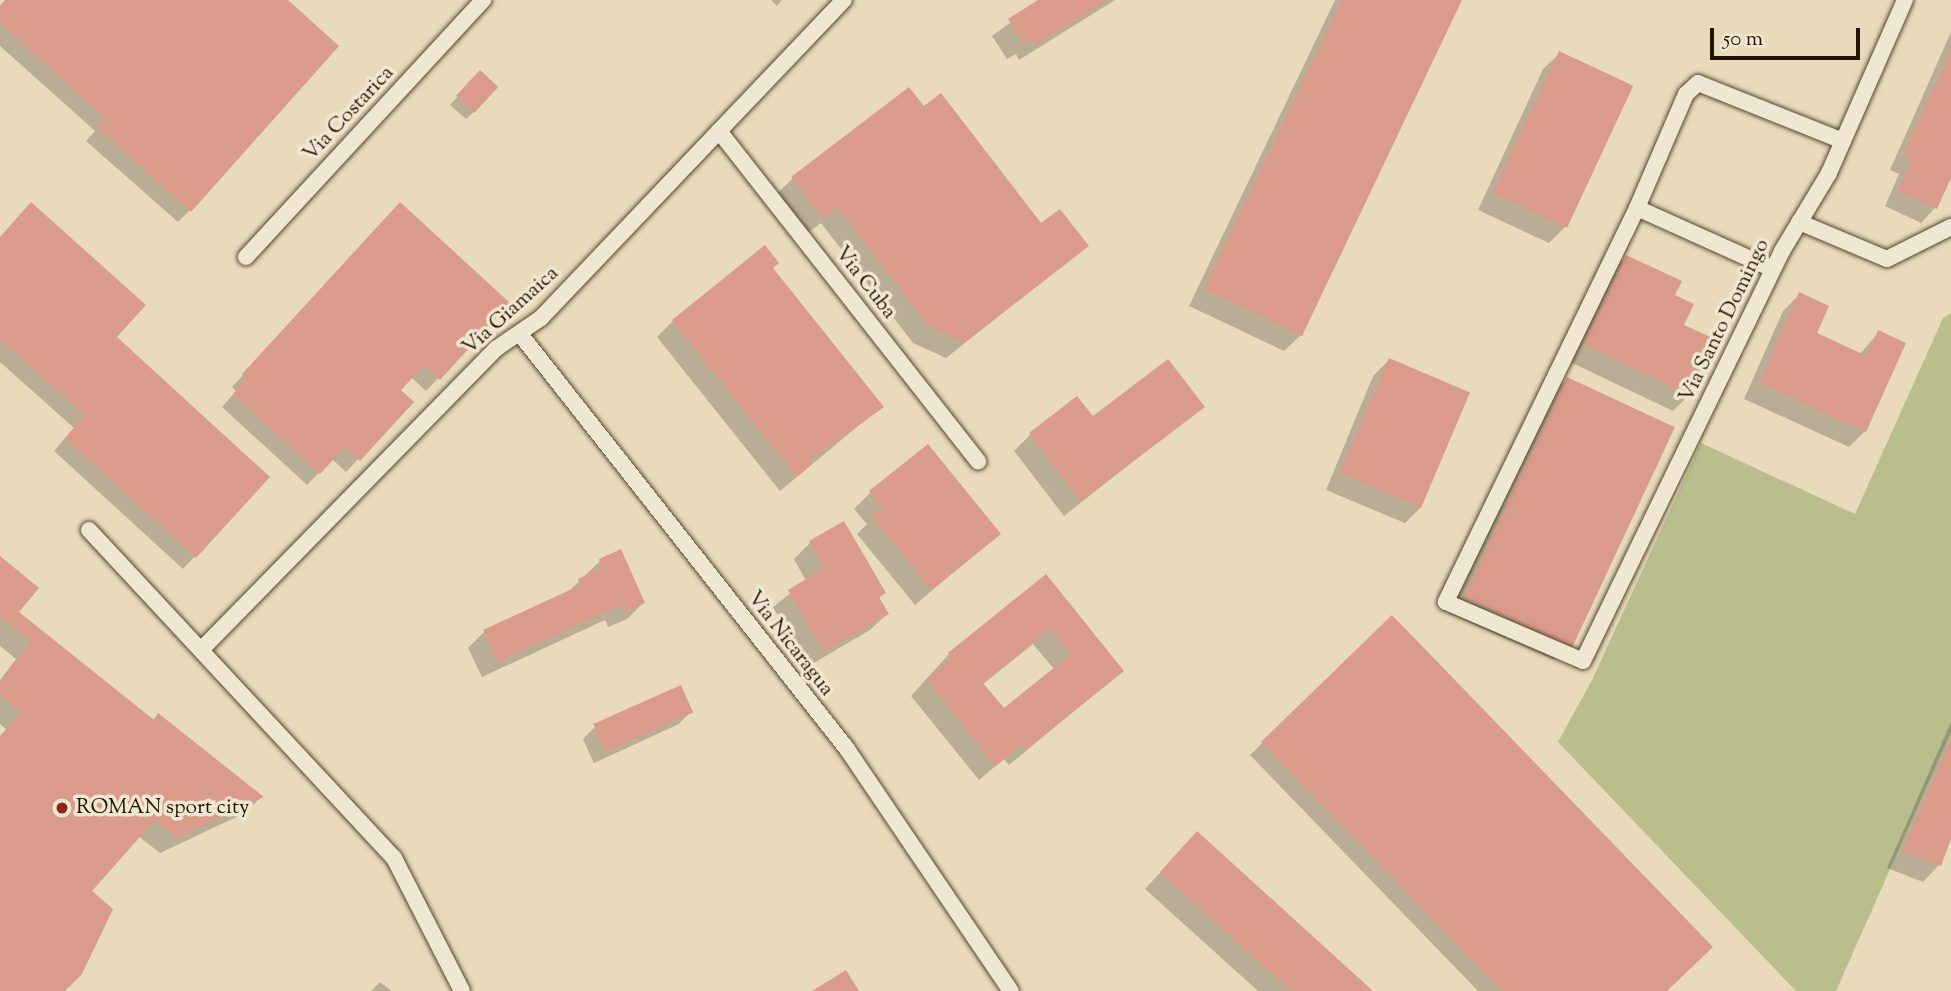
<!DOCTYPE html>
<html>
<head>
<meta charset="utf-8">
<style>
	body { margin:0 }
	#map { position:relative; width:1951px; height:991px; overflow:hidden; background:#e8dabb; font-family:"Sorts Mill Goudy",serif }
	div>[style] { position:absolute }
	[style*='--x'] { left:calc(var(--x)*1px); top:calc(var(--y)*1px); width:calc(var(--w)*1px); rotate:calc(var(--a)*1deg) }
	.green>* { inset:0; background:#babe8d }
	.shadow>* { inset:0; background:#0003 }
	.building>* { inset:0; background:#db9b8a; transform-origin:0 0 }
	.roads { filter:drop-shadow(0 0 2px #54462f) drop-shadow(0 0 2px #54462f) }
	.street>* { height:16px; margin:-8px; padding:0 8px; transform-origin:8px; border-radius:8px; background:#f0e7d3 }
	.dots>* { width:19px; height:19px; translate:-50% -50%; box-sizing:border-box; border:4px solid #f0e7d3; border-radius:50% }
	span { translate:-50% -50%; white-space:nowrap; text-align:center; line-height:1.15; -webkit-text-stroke:7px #f0e7d3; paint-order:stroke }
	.street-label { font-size:21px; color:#231400 }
	.poi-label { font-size:21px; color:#231400 }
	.left { translate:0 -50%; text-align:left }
	.scale { position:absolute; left:1710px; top:28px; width:150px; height:32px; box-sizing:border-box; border:4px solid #231400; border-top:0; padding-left:9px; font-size:21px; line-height:24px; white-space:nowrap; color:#231400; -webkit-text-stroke:5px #f0e7d3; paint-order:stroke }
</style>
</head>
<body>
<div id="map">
	<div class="green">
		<i style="clip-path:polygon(1951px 313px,1951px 732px,1836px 991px,1796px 991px,1558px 742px,1592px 680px,1701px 443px,1855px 514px,1943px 318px)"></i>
	</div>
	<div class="shadow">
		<i style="clip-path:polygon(6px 0,285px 0,190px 210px,178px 222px,86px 141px,95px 131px,0 46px,0 7px)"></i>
		<i style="clip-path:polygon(771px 0,782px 0,777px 6px)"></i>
		<i style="clip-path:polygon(1041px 0,1115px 0,1019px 60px,1016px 54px,1007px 59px,992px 36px)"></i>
		<i style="clip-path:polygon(1335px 0,1460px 0,1301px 335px,1284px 351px,1189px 306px)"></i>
		<i style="clip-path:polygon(1951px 32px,1951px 174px,1935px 208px,1921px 223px,1885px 206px,1899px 174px,1890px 170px)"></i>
		<i style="clip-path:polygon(1560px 53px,1631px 87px,1565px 227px,1549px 243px,1478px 210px,1543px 69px)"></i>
		<i style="clip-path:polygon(472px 80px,474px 112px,466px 119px,450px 105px)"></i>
		<i style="clip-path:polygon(924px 108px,1041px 226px,1087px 246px,946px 358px,913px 343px,821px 223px,806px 234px,776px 195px,792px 179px)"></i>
		<i style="clip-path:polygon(388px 216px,508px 303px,426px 391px,411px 377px,399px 390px,412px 402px,346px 472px,332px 459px,307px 485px,222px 407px,236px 391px,232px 387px)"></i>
		<i style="clip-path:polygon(0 238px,267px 477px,183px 569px,54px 451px,74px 428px,0 362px)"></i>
		<i style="clip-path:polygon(1626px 257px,1673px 296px,1682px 325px,1689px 395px,1673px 411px,1568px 361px,1610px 273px)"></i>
		<i style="clip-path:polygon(771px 269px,881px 407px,780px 491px,657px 337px,673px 321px)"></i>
		<i style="clip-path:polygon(1800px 294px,1814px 334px,1859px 355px,1878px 333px,1865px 431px,1849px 447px,1744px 399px,1783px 311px)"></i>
		<i style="clip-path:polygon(1389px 360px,1421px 507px,1405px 523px,1326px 490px,1373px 376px)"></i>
		<i style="clip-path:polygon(1567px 379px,1571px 644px,1554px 660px,1448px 613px,1551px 395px)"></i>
		<i style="clip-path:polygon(1203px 406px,1064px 516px,1014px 451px,1030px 435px,1092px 419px)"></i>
		<i style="clip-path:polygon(871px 492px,998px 534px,915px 605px,857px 534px,867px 524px,854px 509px)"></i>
		<i style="clip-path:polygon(844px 523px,884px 592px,878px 599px,887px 614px,870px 630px,807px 667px,773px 607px,806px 581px,794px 559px,810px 543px)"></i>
		<i style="clip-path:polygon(0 559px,17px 612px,152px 721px,158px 715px,261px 797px,245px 813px,160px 853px,138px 836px,90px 891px,63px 991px,0 991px,0 736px,6px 729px,0 724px,0 680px,16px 659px,0 646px)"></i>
		<i style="clip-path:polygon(600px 561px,643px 603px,627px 619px,608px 627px,605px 620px,482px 677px,468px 648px,484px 632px,566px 594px)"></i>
		<i style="clip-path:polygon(evenodd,1046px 576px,1122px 671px,1009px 765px,1004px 759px,979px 780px,911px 696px,949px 654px,1046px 576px,1033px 644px,1054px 669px,1004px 711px,982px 685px,1033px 644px)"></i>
		<i style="clip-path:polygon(1392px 617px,1665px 991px,1478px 991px,1250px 755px)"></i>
		<i style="clip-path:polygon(691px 711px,679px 724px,594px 763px,583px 739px,595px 727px)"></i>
		<i style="clip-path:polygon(1951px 722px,1951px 834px,1939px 865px,1923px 882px,1887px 868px)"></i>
		<i style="clip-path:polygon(1181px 850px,1367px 991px,1258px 991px,1145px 889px)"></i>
		<i style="clip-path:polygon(380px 982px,392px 991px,371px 991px)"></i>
	</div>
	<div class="building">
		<i style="clip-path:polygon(5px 0,288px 0,339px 46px,191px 212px,97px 127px,105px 118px,0 23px,0 6px)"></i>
		<i style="clip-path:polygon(1038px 0,1108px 0,1036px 45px,1032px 39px,1024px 44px,1008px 19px)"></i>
		<i style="clip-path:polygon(1342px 0,1462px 0,1302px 336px,1204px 289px)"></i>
		<i style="left:1559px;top:51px;width:82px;height:157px;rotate:25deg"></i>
		<i style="clip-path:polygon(1951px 51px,1951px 178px,1937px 209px,1898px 191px,1912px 160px,1903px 155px)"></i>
		<i style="left:480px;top:70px;width:25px;height:35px;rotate:43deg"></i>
		<i style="clip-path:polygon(909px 87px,924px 106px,941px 93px,1041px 223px,1060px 209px,1089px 246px,964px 343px,930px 327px,838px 208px,823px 219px,791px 177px)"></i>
		<i style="clip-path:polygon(31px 202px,146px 305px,117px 337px,270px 477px,196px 558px,65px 438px,85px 415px,0 339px,0 237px)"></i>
		<i style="clip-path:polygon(400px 202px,510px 303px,440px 380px,424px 366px,401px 390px,414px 402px,360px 461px,345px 447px,320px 474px,233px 394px,247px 378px,242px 374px)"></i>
		<i style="clip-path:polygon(765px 245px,779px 263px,773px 268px,884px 407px,809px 461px,811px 465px,797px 477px,672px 320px)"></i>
		<i style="clip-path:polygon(1626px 255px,1682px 281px,1675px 295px,1694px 304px,1684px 325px,1717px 340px,1690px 396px,1583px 344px)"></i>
		<i style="clip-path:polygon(1799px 292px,1829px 306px,1817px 333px,1867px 356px,1878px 330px,1906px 343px,1866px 432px,1759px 383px)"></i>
		<i style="left:1389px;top:358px;width:88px;height:125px;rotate:23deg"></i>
		<i style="clip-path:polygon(1168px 359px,1205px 407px,1081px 501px,1029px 433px,1077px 396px,1093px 416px)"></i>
		<i style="left:1567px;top:377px;width:119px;height:243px;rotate:25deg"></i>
		<i style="clip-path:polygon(928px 444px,1001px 534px,932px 590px,872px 516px,883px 508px,869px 491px)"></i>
		<i style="clip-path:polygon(844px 521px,886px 593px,879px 597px,889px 614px,824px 652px,788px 590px,824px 568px,809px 541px)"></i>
		<i style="clip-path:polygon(621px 549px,645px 603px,625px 612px,621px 605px,498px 662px,483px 630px,581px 585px,578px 579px,602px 568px,599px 559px)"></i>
		<i style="clip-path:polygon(0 556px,39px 588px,19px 612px,154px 720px,158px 713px,264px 797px,178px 838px,154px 821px,92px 891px,113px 909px,82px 974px,65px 991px,0 991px,0 738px,21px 712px,0 695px,0 682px,31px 642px,0 617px)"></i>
		<i style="clip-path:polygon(evenodd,1046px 574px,1124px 671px,1026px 750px,1022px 744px,996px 766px,926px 679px,952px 658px,948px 653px,1046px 574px,1050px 629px,1071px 654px,1004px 708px,983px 683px,1050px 629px)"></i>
		<i style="clip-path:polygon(1392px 615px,1713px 947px,1667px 991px,1502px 991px,1261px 742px)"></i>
		<i style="left:681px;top:685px;width:30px;height:96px;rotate:66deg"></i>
		<i style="clip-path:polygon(1951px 740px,1951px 839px,1941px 866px,1902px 852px)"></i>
		<i style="clip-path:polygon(1197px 831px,1373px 991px,1291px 991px,1160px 872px)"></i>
		<i style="clip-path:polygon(846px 970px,859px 991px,812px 991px)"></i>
	</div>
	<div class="roads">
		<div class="street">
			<i style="--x:719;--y:131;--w:420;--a:51.9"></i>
			<i style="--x:1843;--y:141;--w:156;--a:-158.2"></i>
			<i style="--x:1698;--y:83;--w:16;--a:137"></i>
			<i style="--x:1686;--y:94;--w:124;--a:113.3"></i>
			<i style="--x:1637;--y:208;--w:438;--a:115.9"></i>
			<i style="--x:1446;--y:602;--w:149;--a:23.3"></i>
			<i style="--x:1583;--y:661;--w:456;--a:-64.1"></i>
			<i style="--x:1782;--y:251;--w:91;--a:-58.9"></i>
			<i style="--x:1829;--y:173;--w:189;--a:-66.3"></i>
			<i style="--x:1637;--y:208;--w:149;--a:24.2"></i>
			<i style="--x:1799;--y:222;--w:95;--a:22.8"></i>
			<i style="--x:1887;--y:259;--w:72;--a:-26.6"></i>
			<i style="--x:246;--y:257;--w:350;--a:-47.3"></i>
			<i style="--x:520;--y:334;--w:528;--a:51.76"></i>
			<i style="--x:847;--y:749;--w:292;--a:55.9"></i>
			<i style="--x:89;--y:530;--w:448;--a:47.1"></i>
			<i style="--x:394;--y:858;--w:149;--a:62.9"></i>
			<i style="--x:202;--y:649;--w:421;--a:-45.6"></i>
			<i style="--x:497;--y:348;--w:53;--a:-34.3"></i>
			<i style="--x:541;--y:318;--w:439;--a:-46.4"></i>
		</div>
	</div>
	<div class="dots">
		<i style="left:62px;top:808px;background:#8f2418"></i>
	</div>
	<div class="street-label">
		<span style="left:349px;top:114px;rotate:-47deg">Via Costarica</span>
		<span style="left:865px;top:283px;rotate:52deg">Via Cuba</span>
		<span style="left:511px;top:311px;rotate:-42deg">Via Giamaica</span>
		<span style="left:1725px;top:321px;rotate:-64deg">Via Santo Domingo</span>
		<span style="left:790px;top:644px;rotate:52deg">Via Nicaragua</span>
	</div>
	<div class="poi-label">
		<span class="left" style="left:76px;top:808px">ROMAN sport city</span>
	</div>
	<div class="scale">50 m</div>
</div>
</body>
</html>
